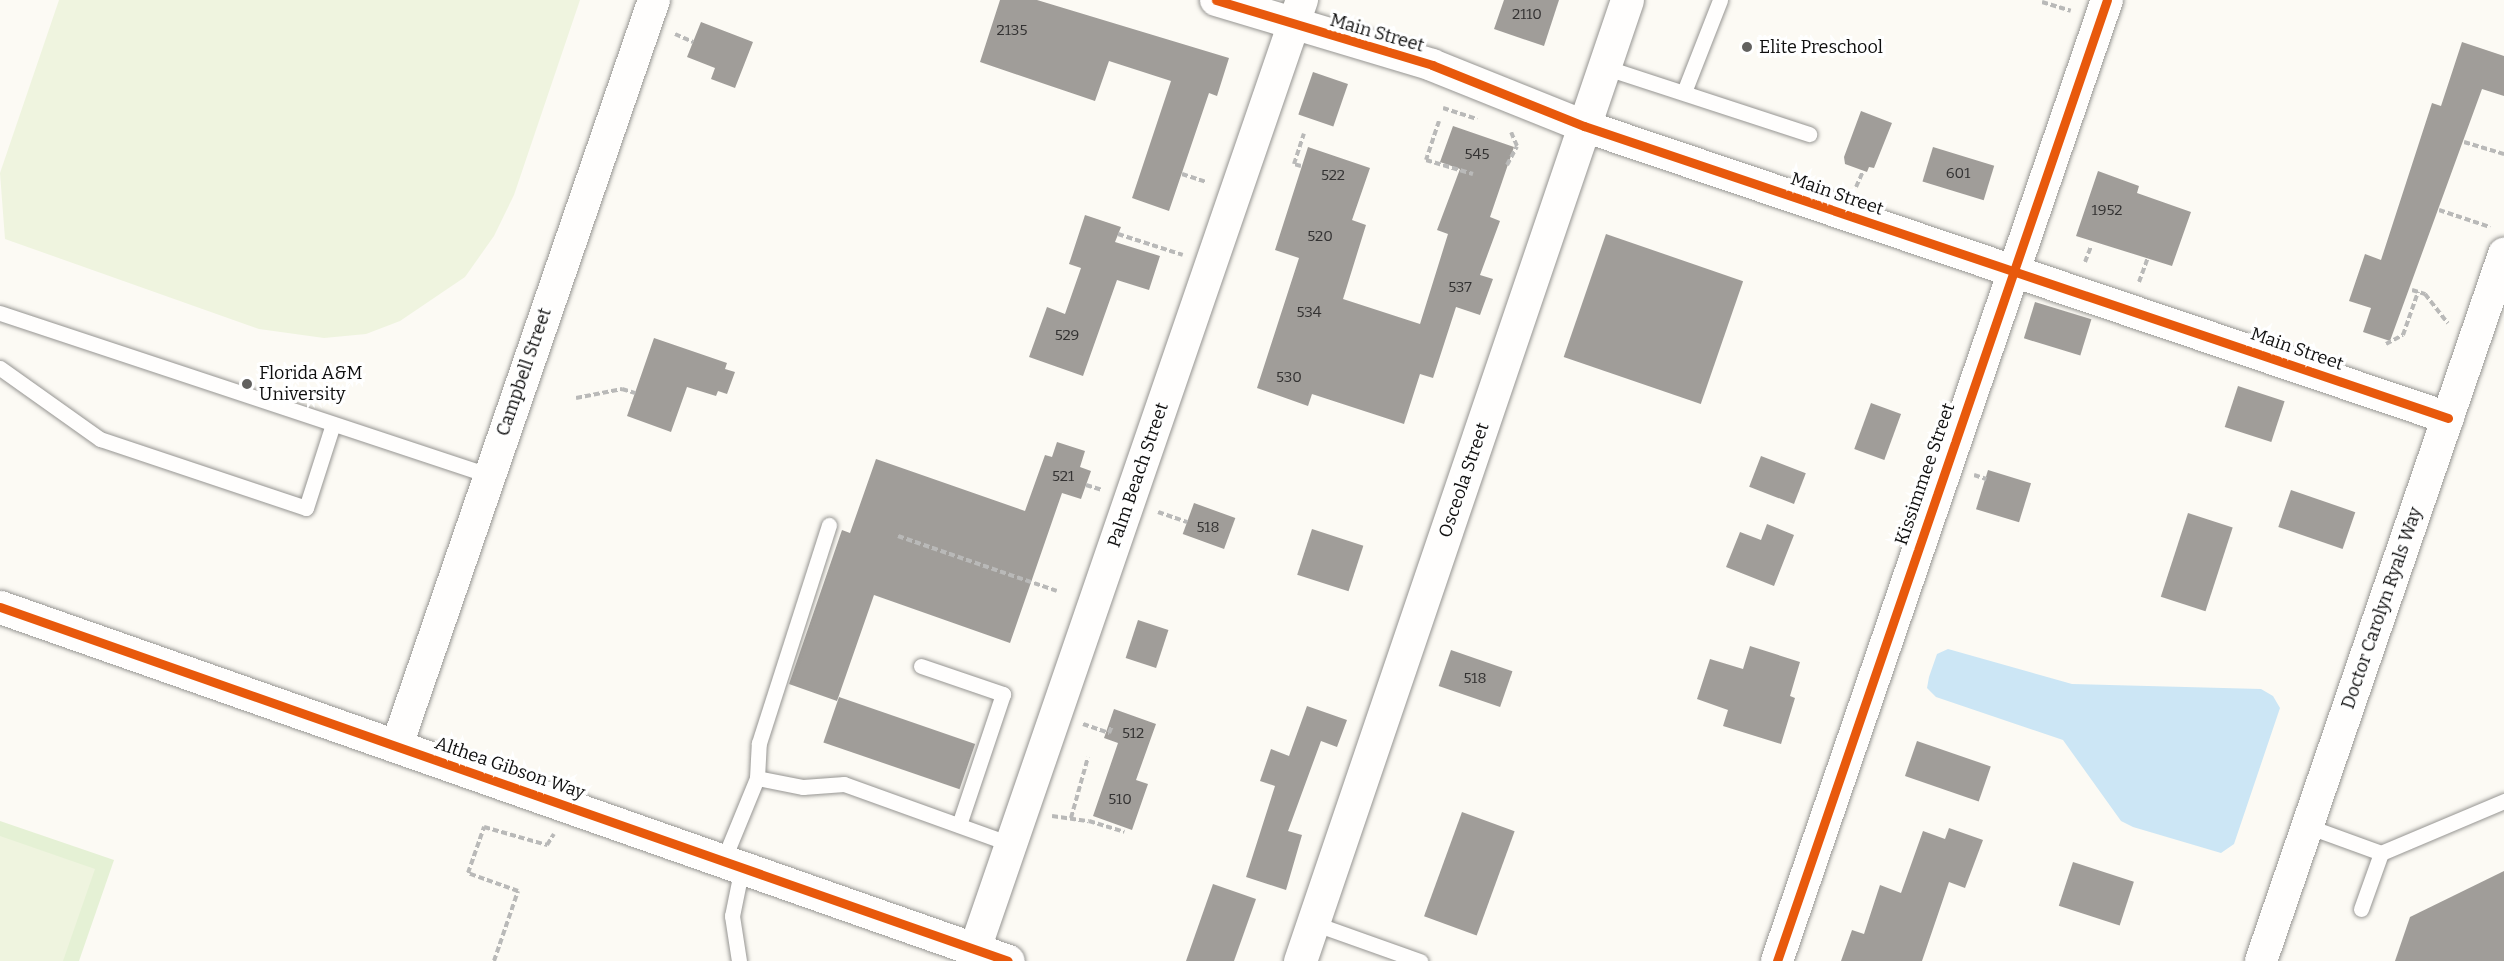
<!DOCTYPE html>
<html>
<head>
<meta charset="utf-8">
<style>
	body { margin:0 }
	#map { position:relative; width:2504px; height:961px; overflow:hidden; background:#fcfaf4; font-family:Bitter,serif }
	div>[style] { position:absolute }
	[style*='--x'] { left:calc(var(--x)*1px); top:calc(var(--y)*1px); width:calc(var(--w)*1px); rotate:calc(var(--a)*1deg) }
	.green>* { inset:0; background:#e5f1d5 }
	.pitch>* { inset:0; background:#eff4df }
	.water>* { inset:0; background:#cce6f5 }
	.building>* { inset:0; background:#a09d99; transform-origin:0 0 }
	.path>* { height:4px; margin-top:-2px; transform-origin:0; background:repeating-linear-gradient(90deg,#b9b9b8 0 6px,transparent 0 9px) }
	.roads { filter:drop-shadow(0 0 2px #969592) drop-shadow(0 0 2px #969592) }
	.service>* { height:15px; margin:-7.5px; padding:0 7.5px; transform-origin:7.5px; border-radius:7.5px; background:#fffefd }
	.minor>* { height:32px; margin:-16px; padding:0 16px; transform-origin:16px; border-radius:16px; background:#fffefd }
	.tertiary>* { height:33px; margin:-16.5px; padding:0 16.5px; transform-origin:16.5px; border-radius:16.5px; background:#fffefd }
	.cycleway>* { height:9px; margin:-4.5px; padding:0 4.5px; transform-origin:4.5px; border-radius:4.5px; background:#e8590c }
	.dots>* { width:16px; height:16px; translate:-50% -50%; box-sizing:border-box; border:3px solid #fff; border-radius:50% }
	span { translate:-50% -50%; white-space:nowrap; text-align:center; line-height:1.15; -webkit-text-stroke:6px #fff; paint-order:stroke }
	.number-label { font-size:15px; color:#333232 }
	.number-label span { -webkit-text-stroke-width:0 }
	.street-label { font-size:18px; color:#0f0f0f }
	.poi-label { font-size:18px; color:#0f0f0f }
	.left { translate:0 -50%; text-align:left }
</style>
</head>
<body>
<div id="map">
	<div class="green">
		<i style="clip-path:polygon(0 821px,114px 860px,79px 961px,0 961px)"></i>
	</div>
	<div class="pitch">
		<i style="clip-path:polygon(59px 0,580px 0,514px 195px,494px 236px,465px 277px,400px 321px,366px 334px,324px 338px,259px 329px,5px 239px,0 173px)"></i>
		<i style="clip-path:polygon(0 836px,95px 869px,63px 961px,0 961px)"></i>
	</div>
	<div class="water">
		<i style="clip-path:polygon(1948px 649px,2072px 684px,2261px 689px,2273px 696px,2280px 708px,2234px 844px,2221px 853px,2133px 827px,2121px 821px,2063px 740px,1936px 697px,1927px 688px,1929px 677px,1937px 654px)"></i>
	</div>
	<div class="building">
		<i style="clip-path:polygon(1000px 0,1037px 0,1229px 58px,1217px 96px,1209px 93px,1169px 211px,1132px 198px,1171px 81px,1109px 61px,1095px 101px,980px 62px)"></i>
		<i style="clip-path:polygon(1504px 0,1559px 0,1544px 46px,1494px 29px)"></i>
		<i style="clip-path:polygon(701px 22px,753px 42px,735px 88px,711px 79px,715px 68px,687px 57px)"></i>
		<i style="clip-path:polygon(2462px 42px,2504px 56px,2504px 96px,2482px 89px,2390px 341px,2363px 332px,2371px 308px,2349px 301px,2365px 254px,2381px 260px,2432px 103px,2441px 106px)"></i>
		<i style="left:1313px;top:72px;width:37px;height:45px;rotate:19deg"></i>
		<i style="clip-path:polygon(1861px 111px,1892px 123px,1874px 168px,1869px 167px,1867px 172px,1845px 164px,1844px 157px)"></i>
		<i style="clip-path:polygon(1453px 126px,1514px 147px,1490px 217px,1500px 221px,1480px 275px,1493px 279px,1480px 315px,1456px 307px,1433px 378px,1420px 374px,1404px 424px,1312px 394px,1308px 406px,1257px 388px,1299px 258px,1275px 250px,1308px 147px,1370px 168px,1352px 220px,1366px 225px,1343px 299px,1420px 324px,1448px 234px,1437px 230px,1460px 169px,1440px 162px)"></i>
		<i style="left:1933px;top:147px;width:64px;height:36px;rotate:17deg"></i>
		<i style="clip-path:polygon(2098px 171px,2139px 186px,2137px 193px,2191px 212px,2172px 266px,2076px 236px)"></i>
		<i style="clip-path:polygon(1085px 215px,1121px 227px,1115px 242px,1160px 256px,1149px 290px,1117px 280px,1083px 376px,1029px 357px,1047px 307px,1065px 314px,1081px 268px,1069px 264px)"></i>
		<i style="left:1606px;top:234px;width:145px;height:130px;rotate:19deg"></i>
		<i style="left:2035px;top:302px;width:59px;height:38px;rotate:17deg"></i>
		<i style="clip-path:polygon(654px 338px,727px 363px,725px 369px,735px 372px,727px 394px,718px 391px,716px 396px,687px 387px,671px 432px,627px 416px)"></i>
		<i style="left:2238px;top:386px;width:49px;height:43px;rotate:18deg"></i>
		<i style="left:1871px;top:403px;width:32px;height:49px;rotate:20deg"></i>
		<i style="clip-path:polygon(1057px 442px,1085px 451px,1080px 467px,1091px 471px,1081px 499px,1062px 493px,1010px 643px,874px 595px,837px 701px,789px 684px,842px 530px,850px 533px,876px 459px,1025px 511px,1045px 455px,1052px 457px)"></i>
		<i style="left:1761px;top:456px;width:48px;height:33px;rotate:21deg"></i>
		<i style="left:1988px;top:470px;width:45px;height:41px;rotate:17deg"></i>
		<i style="left:2291px;top:490px;width:68px;height:39px;rotate:19deg"></i>
		<i style="left:1194px;top:503px;width:44px;height:33px;rotate:20deg"></i>
		<i style="left:2188px;top:513px;width:47px;height:88px;rotate:18deg"></i>
		<i style="clip-path:polygon(1767px 524px,1794px 535px,1774px 586px,1726px 567px,1740px 532px,1761px 540px)"></i>
		<i style="left:1312px;top:529px;width:54px;height:48px;rotate:18deg"></i>
		<i style="left:1138px;top:620px;width:32px;height:40px;rotate:18deg"></i>
		<i style="clip-path:polygon(1750px 646px,1800px 662px,1790px 696px,1795px 698px,1781px 744px,1723px 726px,1728px 710px,1697px 699px,1710px 659px,1743px 669px)"></i>
		<i style="left:1451px;top:650px;width:65px;height:38px;rotate:19deg"></i>
		<i style="left:839px;top:697px;width:144px;height:48px;rotate:19deg"></i>
		<i style="clip-path:polygon(1307px 706px,1347px 720px,1337px 747px,1321px 741px,1288px 831px,1302px 835px,1286px 890px,1246px 877px,1275px 786px,1260px 781px,1271px 749px,1289px 756px)"></i>
		<i style="clip-path:polygon(1114px 709px,1156px 724px,1136px 780px,1148px 784px,1132px 830px,1093px 816px,1118px 743px,1104px 738px)"></i>
		<i style="left:1917px;top:741px;width:78px;height:37px;rotate:19deg"></i>
		<i style="left:1462px;top:812px;width:56px;height:111px;rotate:20deg"></i>
		<i style="clip-path:polygon(1949px 828px,1983px 840px,1965px 888px,1949px 882px,1922px 961px,1841px 961px,1852px 930px,1864px 934px,1880px 885px,1901px 893px,1923px 831px,1945px 839px)"></i>
		<i style="left:2073px;top:862px;width:64px;height:46px;rotate:18deg"></i>
		<i style="clip-path:polygon(2504px 871px,2504px 961px,2395px 961px,2410px 917px)"></i>
		<i style="clip-path:polygon(1213px 884px,1256px 899px,1234px 961px,1186px 961px)"></i>
	</div>
	<div class="path">
		<i style="--x:2042;--y:2;--w:30;--a:17"></i>
		<i style="--x:675;--y:34;--w:20;--a:24"></i>
		<i style="--x:1443;--y:108;--w:36;--a:18"></i>
		<i style="--x:1439;--y:121;--w:41;--a:108.4"></i>
		<i style="--x:1426;--y:160;--w:49;--a:16.6"></i>
		<i style="--x:2464;--y:142;--w:42;--a:16.7"></i>
		<i style="--x:1507;--y:165;--w:21;--a:-62"></i>
		<i style="--x:1517;--y:146;--w:15;--a:-113"></i>
		<i style="--x:1301;--y:166;--w:7;--a:-164"></i>
		<i style="--x:1294;--y:164;--w:32;--a:-72"></i>
		<i style="--x:1182;--y:174;--w:26;--a:18"></i>
		<i style="--x:1856;--y:187;--w:17;--a:-66"></i>
		<i style="--x:2439;--y:210;--w:54;--a:18.4"></i>
		<i style="--x:1118;--y:234;--w:68;--a:17.9"></i>
		<i style="--x:2085;--y:262;--w:17;--a:-69"></i>
		<i style="--x:2139;--y:282;--w:27;--a:-70"></i>
		<i style="--x:2412;--y:290;--w:14;--a:17"></i>
		<i style="--x:2425;--y:294;--w:37;--a:52"></i>
		<i style="--x:2386;--y:344;--w:19;--a:-28"></i>
		<i style="--x:2403;--y:335;--w:46;--a:-70.8"></i>
		<i style="--x:576;--y:398;--w:47;--a:-11.1"></i>
		<i style="--x:622;--y:389;--w:14;--a:17"></i>
		<i style="--x:1974;--y:475;--w:13;--a:18"></i>
		<i style="--x:1086;--y:485;--w:17;--a:17"></i>
		<i style="--x:1158;--y:512;--w:31;--a:19"></i>
		<i style="--x:898;--y:536;--w:168;--a:19.1"></i>
		<i style="--x:1083;--y:724;--w:28;--a:19"></i>
		<i style="--x:1109;--y:733;--w:8;--a:-67"></i>
		<i style="--x:1052;--y:816;--w:37;--a:8"></i>
		<i style="--x:1089;--y:821;--w:37;--a:17"></i>
		<i style="--x:1071;--y:818;--w:63;--a:-74.4"></i>
		<i style="--x:494;--y:961;--w:74;--a:-71.1"></i>
		<i style="--x:518;--y:891;--w:53;--a:-160.2"></i>
		<i style="--x:468;--y:873;--w:49;--a:-70.8"></i>
		<i style="--x:484;--y:827;--w:66;--a:15.9"></i>
		<i style="--x:547;--y:845;--w:13;--a:-58"></i>
	</div>
	<div class="roads">
		<div class="service">
			<i style="--x:1604;--y:67;--w:216;--a:18.1"></i>
			<i style="--x:1684;--y:92;--w:99;--a:-68.6"></i>
			<i style="--x:0;--y:313;--w:514;--a:18.36"></i>
			<i style="--x:0;--y:368;--w:123;--a:35.4"></i>
			<i style="--x:100;--y:439;--w:217;--a:18.5"></i>
			<i style="--x:306;--y:508;--w:88;--a:-72.2"></i>
			<i style="--x:921;--y:666;--w:87;--a:18.9"></i>
			<i style="--x:1003;--y:694;--w:138;--a:108.6"></i>
			<i style="--x:757;--y:778;--w:47;--a:11.1"></i>
			<i style="--x:803;--y:787;--w:41;--a:-4.2"></i>
			<i style="--x:844;--y:784;--w:177;--a:19.8"></i>
			<i style="--x:2307;--y:826;--w:79;--a:20"></i>
			<i style="--x:2381;--y:853;--w:134;--a:-22.9"></i>
			<i style="--x:723;--y:861;--w:90;--a:-67.7"></i>
			<i style="--x:757;--y:778;--w:35;--a:-87"></i>
			<i style="--x:759;--y:743;--w:229;--a:-72.2"></i>
			<i style="--x:2361;--y:909;--w:59;--a:-70.3"></i>
			<i style="--x:1313;--y:923;--w:114;--a:19.6"></i>
			<i style="--x:739;--y:961;--w:46;--a:-98.8"></i>
			<i style="--x:732;--y:916;--w:50;--a:-78.5"></i>
		</div>
		<div class="minor">
			<i style="--x:1216;--y:0;--w:226;--a:16.7"></i>
			<i style="--x:1432;--y:65;--w:164;--a:21.9"></i>
			<i style="--x:1584;--y:126;--w:912;--a:18.67"></i>
			<i style="--x:397;--y:745;--w:788;--a:-70.97"></i>
			<i style="--x:975;--y:949;--w:1004;--a:-70.99"></i>
			<i style="--x:1777;--y:961;--w:1016;--a:-71.05"></i>
			<i style="--x:2261;--y:961;--w:748;--a:-71.03"></i>
		</div>
		<div class="tertiary">
			<i style="--x:0;--y:607;--w:1068;--a:19.35"></i>
			<i style="--x:1300;--y:961;--w:1015;--a:-71.21"></i>
		</div>
	</div>
	<div class="cycleway">
		<i style="--x:1216;--y:0;--w:226;--a:16.7"></i>
		<i style="--x:1432;--y:65;--w:164;--a:21.9"></i>
		<i style="--x:1584;--y:126;--w:912;--a:18.67"></i>
		<i style="--x:0;--y:607;--w:1068;--a:19.35"></i>
		<i style="--x:1777;--y:961;--w:1016;--a:-71.05"></i>
	</div>
	<div class="dots">
		<i style="left:1747px;top:47px;background:#62615f"></i>
		<i style="left:247px;top:384px;background:#62615f"></i>
	</div>
	<div class="number-label">
		<span style="left:1527px;top:15px">2110</span>
		<span style="left:1012px;top:31px">2135</span>
		<span style="left:1477px;top:155px">545</span>
		<span style="left:1958px;top:174px">601</span>
		<span style="left:1333px;top:176px">522</span>
		<span style="left:2107px;top:211px">1952</span>
		<span style="left:1320px;top:237px">520</span>
		<span style="left:1460px;top:288px">537</span>
		<span style="left:1309px;top:313px">534</span>
		<span style="left:1067px;top:336px">529</span>
		<span style="left:1289px;top:378px">530</span>
		<span style="left:1063px;top:477px">521</span>
		<span style="left:1208px;top:528px">518</span>
		<span style="left:1475px;top:679px">518</span>
		<span style="left:1133px;top:734px">512</span>
		<span style="left:1120px;top:800px">510</span>
	</div>
	<div class="street-label">
		<span style="left:1377px;top:33px;rotate:16deg">Main Street</span>
		<span style="left:1837px;top:194px;rotate:19deg">Main Street</span>
		<span style="left:2297px;top:349px;rotate:19deg">Main Street</span>
		<span style="left:524px;top:372px;rotate:-71deg">Campbell Street</span>
		<span style="left:1925px;top:474px;rotate:-71deg">Kissimmee Street</span>
		<span style="left:1138px;top:475px;rotate:-71deg">Palm Beach Street</span>
		<span style="left:1464px;top:480px;rotate:-71deg">Osceola Street</span>
		<span style="left:2382px;top:608px;rotate:-71deg">Doctor Carolyn Ryals Way</span>
		<span style="left:510px;top:768px;rotate:19deg">Althea Gibson Way</span>
	</div>
	<div class="poi-label">
		<span class="left" style="left:1759px;top:47px">Elite Preschool</span>
		<span class="left" style="left:259px;top:384px">Florida A&amp;M<br>University</span>
	</div>
</div>
</body>
</html>
